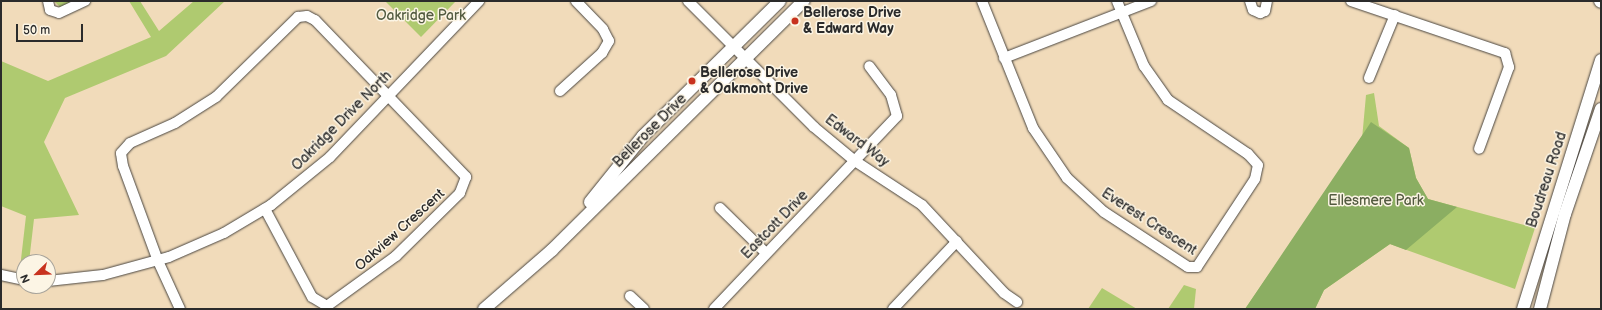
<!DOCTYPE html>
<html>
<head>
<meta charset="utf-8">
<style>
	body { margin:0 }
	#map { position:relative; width:1602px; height:310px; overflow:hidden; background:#f1dbba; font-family:"Balsamiq Sans",sans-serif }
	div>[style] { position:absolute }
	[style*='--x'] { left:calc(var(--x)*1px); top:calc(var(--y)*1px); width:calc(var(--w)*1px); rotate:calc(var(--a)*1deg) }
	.green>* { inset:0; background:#afca70 }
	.forest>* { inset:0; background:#8bae62 }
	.roads { filter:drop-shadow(0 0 1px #494540) drop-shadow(0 0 1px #494540) }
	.minor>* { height:10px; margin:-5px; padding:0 5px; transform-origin:5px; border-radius:5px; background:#fff }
	.major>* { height:12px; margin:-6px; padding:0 6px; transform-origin:6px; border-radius:6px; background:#fff }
	.dots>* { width:11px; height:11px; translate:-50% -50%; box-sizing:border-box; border:2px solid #fcf5e5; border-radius:50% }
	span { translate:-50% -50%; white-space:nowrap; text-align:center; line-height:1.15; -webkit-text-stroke:3px #fcf5e5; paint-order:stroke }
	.poi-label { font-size:14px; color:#2b2b2b; font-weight:700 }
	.left { translate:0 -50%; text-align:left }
	.park-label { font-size:14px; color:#535b40 }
	.street-label { font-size:14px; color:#2b2b2b }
	.frame { position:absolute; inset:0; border:2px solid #2b2b2b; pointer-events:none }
	.north { position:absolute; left:16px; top:254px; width:40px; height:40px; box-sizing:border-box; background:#fcf5e5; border:1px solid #a8a49b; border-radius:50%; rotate:247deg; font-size:11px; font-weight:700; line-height:16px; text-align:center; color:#2b2b2b }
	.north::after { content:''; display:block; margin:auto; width:14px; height:18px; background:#c8321e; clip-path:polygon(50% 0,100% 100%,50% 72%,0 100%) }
	.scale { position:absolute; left:16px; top:24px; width:67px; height:18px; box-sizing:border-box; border:2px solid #2b2b2b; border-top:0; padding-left:5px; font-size:12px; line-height:14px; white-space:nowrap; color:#2b2b2b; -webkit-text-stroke:3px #fcf5e5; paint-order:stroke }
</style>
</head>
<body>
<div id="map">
	<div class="green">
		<i style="clip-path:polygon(54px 1px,78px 1px,61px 8px)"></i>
		<i style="clip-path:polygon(129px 1px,140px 1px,159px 31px,194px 1px,225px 1px,166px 56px,65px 98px,44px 142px,79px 215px,34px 219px,29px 262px,20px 268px,26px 216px,1px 206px,1px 61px,48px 81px,151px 37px)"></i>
		<i style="clip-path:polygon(385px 1px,456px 1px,421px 37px)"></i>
		<i style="clip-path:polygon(1374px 93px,1379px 126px,1409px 148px,1416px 178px,1428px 199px,1535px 228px,1515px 289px,1390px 244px,1324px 290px,1315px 309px,1245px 309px,1362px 139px,1366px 95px)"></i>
		<i style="clip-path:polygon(1184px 285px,1196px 289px,1194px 309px,1168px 309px)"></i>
		<i style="clip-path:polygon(1102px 288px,1137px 309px,1088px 309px)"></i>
	</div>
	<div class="forest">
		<i style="clip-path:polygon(1371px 122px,1409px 148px,1416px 178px,1428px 199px,1457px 207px,1406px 250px,1390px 244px,1324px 290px,1315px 309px,1245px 309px)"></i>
	</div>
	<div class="roads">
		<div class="minor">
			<i style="--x:48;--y:1;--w:9;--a:77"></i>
			<i style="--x:50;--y:10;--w:9;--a:18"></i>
			<i style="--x:59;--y:13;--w:29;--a:-25"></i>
			<i style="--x:688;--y:1;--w:178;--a:45"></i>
			<i style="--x:814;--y:127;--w:53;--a:39.7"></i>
			<i style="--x:855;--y:161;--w:80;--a:33.3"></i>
			<i style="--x:922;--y:205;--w:120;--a:47"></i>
			<i style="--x:1004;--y:293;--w:16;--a:35"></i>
			<i style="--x:982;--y:1;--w:137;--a:68.1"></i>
			<i style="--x:1033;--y:128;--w:60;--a:55.8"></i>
			<i style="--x:1067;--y:178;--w:50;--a:42.6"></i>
			<i style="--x:1104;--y:212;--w:100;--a:33.2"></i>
			<i style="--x:1188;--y:267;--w:9;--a:0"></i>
			<i style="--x:1197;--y:267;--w:105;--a:-56.6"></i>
			<i style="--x:1255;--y:179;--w:14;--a:-78"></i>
			<i style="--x:1258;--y:165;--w:15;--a:-132"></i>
			<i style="--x:1248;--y:154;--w:97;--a:-146"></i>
			<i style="--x:1168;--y:100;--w:42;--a:-125.2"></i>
			<i style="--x:1144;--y:66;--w:70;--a:-112.6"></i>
			<i style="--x:1250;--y:1;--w:9;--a:72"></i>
			<i style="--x:1253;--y:10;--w:8;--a:23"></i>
			<i style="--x:1260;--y:13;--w:5;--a:-22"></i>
			<i style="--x:1265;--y:11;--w:10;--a:-79"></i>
			<i style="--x:1351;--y:1;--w:163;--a:18.7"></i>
			<i style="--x:1505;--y:53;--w:15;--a:74"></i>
			<i style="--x:1509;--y:67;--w:87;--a:110.1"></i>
			<i style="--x:1004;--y:58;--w:158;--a:-21.2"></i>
			<i style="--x:1369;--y:78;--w:68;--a:-67.6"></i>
			<i style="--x:560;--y:91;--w:57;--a:-42.1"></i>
			<i style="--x:602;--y:53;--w:14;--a:-60"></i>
			<i style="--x:609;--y:41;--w:13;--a:-117"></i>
			<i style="--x:603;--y:29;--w:39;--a:-134"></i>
			<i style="--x:720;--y:208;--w:64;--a:44.4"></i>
			<i style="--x:1;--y:275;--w:24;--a:12"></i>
			<i style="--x:48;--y:281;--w:55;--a:-6.2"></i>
			<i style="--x:103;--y:275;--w:68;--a:-15.3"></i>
			<i style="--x:169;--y:257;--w:60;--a:-23.6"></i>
			<i style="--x:224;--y:233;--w:55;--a:-30.8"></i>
			<i style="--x:271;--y:205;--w:76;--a:-39.1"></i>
			<i style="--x:330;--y:157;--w:216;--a:-46.3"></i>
			<i style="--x:630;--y:296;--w:19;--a:43"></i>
			<i style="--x:180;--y:309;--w:53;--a:-114.6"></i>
			<i style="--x:158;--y:261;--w:101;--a:-110.2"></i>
			<i style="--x:123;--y:166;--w:13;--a:-99"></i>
			<i style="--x:121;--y:153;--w:13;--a:-48"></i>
			<i style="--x:130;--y:143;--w:49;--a:-24"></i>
			<i style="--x:175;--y:123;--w:49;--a:-32.4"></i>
			<i style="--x:216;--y:97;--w:115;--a:-44.3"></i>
			<i style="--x:298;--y:17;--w:9;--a:-6"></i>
			<i style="--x:307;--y:16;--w:9;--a:27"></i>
			<i style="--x:315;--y:20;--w:218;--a:46.1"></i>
			<i style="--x:466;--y:177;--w:17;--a:111"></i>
			<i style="--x:460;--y:193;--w:90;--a:135.5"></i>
			<i style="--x:396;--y:256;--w:85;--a:144.1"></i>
			<i style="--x:327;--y:306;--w:17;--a:-149"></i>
			<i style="--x:312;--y:297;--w:100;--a:-118.1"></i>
			<i style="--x:714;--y:309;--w:266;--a:-46.5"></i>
			<i style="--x:897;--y:116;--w:22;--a:-106"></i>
			<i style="--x:891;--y:95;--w:36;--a:-127"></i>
			<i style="--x:893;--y:309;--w:93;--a:-46.7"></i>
		</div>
		<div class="major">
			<i style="--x:1600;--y:1;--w:1;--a:45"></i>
			<i style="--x:590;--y:202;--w:85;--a:-51.2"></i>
			<i style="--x:643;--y:136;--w:192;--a:-44.6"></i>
			<i style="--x:484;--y:309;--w:90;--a:-40.9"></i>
			<i style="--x:552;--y:250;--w:354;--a:-44.7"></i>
			<i style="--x:1523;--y:309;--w:261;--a:-72.6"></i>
			<i style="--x:1540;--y:309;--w:98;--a:-75.3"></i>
			<i style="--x:1565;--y:214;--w:111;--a:-71.1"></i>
		</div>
	</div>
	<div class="dots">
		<i style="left:795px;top:21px;background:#c8321e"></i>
		<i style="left:692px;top:81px;background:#c8321e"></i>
	</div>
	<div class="poi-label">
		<span class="left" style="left:803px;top:21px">Bellerose Drive<br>&amp; Edward Way</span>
		<span class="left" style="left:700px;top:81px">Bellerose Drive<br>&amp; Oakmont Drive</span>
	</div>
	<div class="park-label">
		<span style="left:421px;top:16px">Oakridge Park</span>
		<span style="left:1376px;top:201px">Ellesmere Park</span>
	</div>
	<div class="street-label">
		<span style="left:342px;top:121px;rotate:-45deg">Oakridge Drive North</span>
		<span style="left:650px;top:131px;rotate:-45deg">Bellerose Drive</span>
		<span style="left:857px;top:141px;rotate:37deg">Edward Way</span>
		<span style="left:1547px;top:180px;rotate:-72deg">Boudreau Road</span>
		<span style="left:1149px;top:222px;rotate:33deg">Everest Crescent</span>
		<span style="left:775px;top:225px;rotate:-46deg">Eastcott Drive</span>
		<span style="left:400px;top:230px;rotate:-42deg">Oakview Crescent</span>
	</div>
	<div class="frame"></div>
	<div class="north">N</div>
	<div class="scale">50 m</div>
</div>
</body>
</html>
